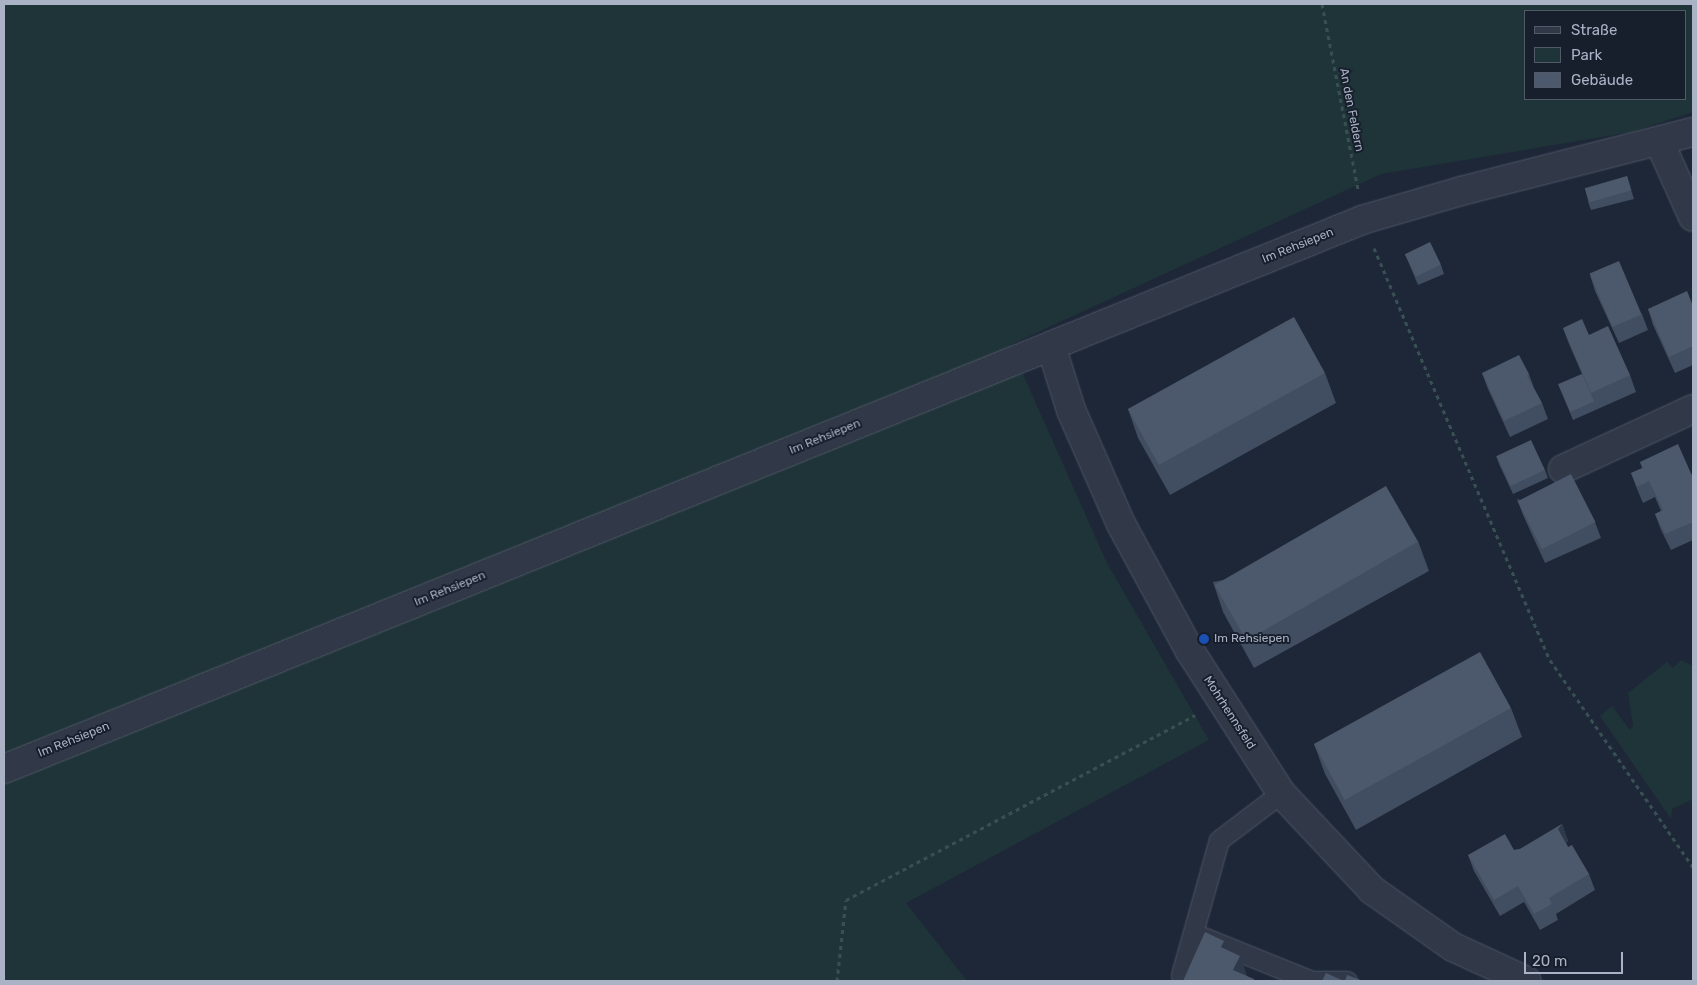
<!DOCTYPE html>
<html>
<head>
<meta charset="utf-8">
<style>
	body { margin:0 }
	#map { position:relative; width:1697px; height:985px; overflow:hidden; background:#1d2737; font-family:Rubik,sans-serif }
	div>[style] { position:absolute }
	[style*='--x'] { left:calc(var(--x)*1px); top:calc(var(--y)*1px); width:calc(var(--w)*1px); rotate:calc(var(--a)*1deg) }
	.green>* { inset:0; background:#1f3438 }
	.path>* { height:3px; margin-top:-1.5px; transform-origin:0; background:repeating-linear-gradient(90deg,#395053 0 4px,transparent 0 8px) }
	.roads { filter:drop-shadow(0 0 1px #4e5666) drop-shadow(0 0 1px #4e5666) }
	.lane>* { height:19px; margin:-9.5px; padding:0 9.5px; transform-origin:9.5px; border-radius:9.5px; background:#313948 }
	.street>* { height:28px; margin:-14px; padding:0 14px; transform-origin:14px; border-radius:14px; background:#313948 }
	.wall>* { inset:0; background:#414d60 }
	.shaded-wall>* { inset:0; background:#2e394b }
	.building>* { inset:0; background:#4c586b; transform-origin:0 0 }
	.dots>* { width:14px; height:14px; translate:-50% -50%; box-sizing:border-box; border:2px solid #171e2c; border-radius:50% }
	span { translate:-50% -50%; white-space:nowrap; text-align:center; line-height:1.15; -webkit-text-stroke:4px #171e2c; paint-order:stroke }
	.street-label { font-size:12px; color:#aab3c5 }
	.poi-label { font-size:12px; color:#aab3c5 }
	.left { translate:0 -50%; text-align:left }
	.frame { position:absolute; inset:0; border:5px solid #aab3c5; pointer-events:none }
	.legend { position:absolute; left:1524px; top:10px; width:162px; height:90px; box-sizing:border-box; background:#171e2c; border:1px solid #525a69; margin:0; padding:6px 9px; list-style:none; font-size:15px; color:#aab3c5 }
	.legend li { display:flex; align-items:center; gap:10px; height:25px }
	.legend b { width:25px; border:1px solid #525a69 }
	.scale { position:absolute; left:1524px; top:952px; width:99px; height:22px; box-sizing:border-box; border:2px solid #aab3c5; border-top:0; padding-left:6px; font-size:15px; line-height:18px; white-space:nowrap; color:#aab3c5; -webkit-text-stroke:4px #171e2c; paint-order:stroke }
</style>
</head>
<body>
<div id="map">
	<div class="green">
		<i style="clip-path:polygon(evenodd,4px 4px,1693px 4px,1693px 112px,1631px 132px,1381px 174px,1010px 345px,1107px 563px,1209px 740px,906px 903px,967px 981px,4px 981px,4px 4px,1526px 11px,1686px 11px,1686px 99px,1526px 99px,1526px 11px)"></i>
		<i style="clip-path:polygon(1681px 660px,1693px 666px,1693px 799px,1672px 809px,1671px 819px,1600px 716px,1612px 706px,1630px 730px,1633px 726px,1628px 693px,1667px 662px,1673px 668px)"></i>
	</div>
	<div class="path">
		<i style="--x:1322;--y:4;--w:189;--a:79"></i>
		<i style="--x:1374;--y:248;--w:448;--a:66.9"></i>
		<i style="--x:1550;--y:660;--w:252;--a:55.4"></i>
		<i style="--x:837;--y:981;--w:81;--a:-83.7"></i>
		<i style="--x:846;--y:900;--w:395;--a:-27.9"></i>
	</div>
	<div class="roads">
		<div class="lane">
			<i style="--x:1203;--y:937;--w:118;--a:22"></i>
			<i style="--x:1312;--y:981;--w:35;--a:0"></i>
			<i style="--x:1181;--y:975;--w:140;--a:-74.3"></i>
			<i style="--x:1219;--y:840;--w:78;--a:-37.2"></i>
		</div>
		<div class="street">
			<i style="--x:1659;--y:141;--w:83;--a:65.9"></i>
			<i style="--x:1051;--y:346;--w:67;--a:72.6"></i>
			<i style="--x:1071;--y:410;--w:124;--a:66.3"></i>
			<i style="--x:1121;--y:524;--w:145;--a:61.5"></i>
			<i style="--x:1190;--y:651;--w:169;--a:57.3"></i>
			<i style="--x:1281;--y:793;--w:133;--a:46.8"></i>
			<i style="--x:1372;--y:890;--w:99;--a:35.1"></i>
			<i style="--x:1453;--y:947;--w:81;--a:24.7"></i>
			<i style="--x:1563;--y:469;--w:143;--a:-24.8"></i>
			<i style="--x:4;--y:769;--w:1465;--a:-22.01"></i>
			<i style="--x:1362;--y:220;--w:103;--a:-16.3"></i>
			<i style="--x:1461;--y:191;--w:239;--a:-14.3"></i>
		</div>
	</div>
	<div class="wall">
		<i style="clip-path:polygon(1627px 176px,1634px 199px,1591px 210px,1588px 202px)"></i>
		<i style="clip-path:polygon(1405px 254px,1441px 265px,1444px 274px,1418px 285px)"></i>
		<i style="clip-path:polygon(1590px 275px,1642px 314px,1648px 330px,1619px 343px,1595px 291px)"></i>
		<i style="clip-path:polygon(1693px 306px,1693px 365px,1675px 373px,1653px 325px,1648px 309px)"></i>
		<i style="clip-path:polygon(1563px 328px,1589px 335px,1630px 375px,1636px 392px,1573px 420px,1558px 384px,1582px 374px,1569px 344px)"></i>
		<i style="clip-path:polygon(1325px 373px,1336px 403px,1170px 495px,1138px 438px,1128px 409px)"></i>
		<i style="clip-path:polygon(1482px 373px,1529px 374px,1534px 388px,1542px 403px,1548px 419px,1510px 437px,1488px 389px)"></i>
		<i style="clip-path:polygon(1496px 456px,1545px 470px,1548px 478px,1513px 494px,1499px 464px)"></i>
		<i style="clip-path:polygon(1640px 462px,1691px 473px,1693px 478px,1693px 540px,1671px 550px,1661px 530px,1655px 514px,1661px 511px,1655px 497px,1643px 503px,1637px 489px,1631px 473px,1642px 468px)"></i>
		<i style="clip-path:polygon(1517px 499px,1595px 522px,1601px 538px,1545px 563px,1523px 515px)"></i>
		<i style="clip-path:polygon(1418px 541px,1429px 571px,1254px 668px,1223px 612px,1213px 582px)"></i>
		<i style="clip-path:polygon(1511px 708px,1522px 737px,1356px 830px,1325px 774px,1314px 744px)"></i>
		<i style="clip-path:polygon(1562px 824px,1568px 841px,1566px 843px,1568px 847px,1589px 874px,1595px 890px,1556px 914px,1558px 920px,1540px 930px,1524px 902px,1500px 916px,1474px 871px,1468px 855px,1514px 850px,1520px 849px)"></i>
	</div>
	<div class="shaded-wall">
		<i style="clip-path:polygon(1627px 176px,1630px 184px,1634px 199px,1631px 190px)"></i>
		<i style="clip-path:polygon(1562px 824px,1568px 841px,1564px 846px,1558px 829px)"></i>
		<i style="clip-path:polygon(1224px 941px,1234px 968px,1240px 956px,1249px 981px,1234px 981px,1221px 947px)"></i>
	</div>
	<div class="building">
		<i style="left:1627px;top:176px;width:15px;height:44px;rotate:74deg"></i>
		<i style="left:1430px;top:242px;width:25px;height:28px;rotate:64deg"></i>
		<i style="left:1619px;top:261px;width:58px;height:32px;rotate:67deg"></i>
		<i style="clip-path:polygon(1687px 291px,1693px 306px,1693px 346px,1669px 357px,1648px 309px)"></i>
		<i style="left:1294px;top:317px;width:64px;height:190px;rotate:61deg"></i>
		<i style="clip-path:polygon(1582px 319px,1589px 335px,1608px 326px,1630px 375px,1591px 393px,1563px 328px)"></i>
		<i style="clip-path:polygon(1519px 355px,1529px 374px,1527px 376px,1542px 403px,1504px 421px,1482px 373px)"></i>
		<i style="left:1582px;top:374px;width:30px;height:26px;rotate:66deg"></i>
		<i style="left:1531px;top:440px;width:33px;height:38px;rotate:65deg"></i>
		<i style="clip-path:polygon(1678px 444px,1693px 478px,1693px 522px,1665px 534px,1655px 514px,1663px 510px,1649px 481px,1637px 487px,1631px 473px,1643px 468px,1640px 462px)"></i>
		<i style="left:1571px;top:474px;width:54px;height:60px;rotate:63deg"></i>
		<i style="left:1386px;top:486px;width:64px;height:198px;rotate:60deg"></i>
		<i style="left:1480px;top:652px;width:64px;height:190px;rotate:61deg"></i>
		<i style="clip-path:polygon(1562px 824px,1558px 829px,1568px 847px,1572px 845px,1589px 874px,1549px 898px,1552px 904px,1534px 914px,1518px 886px,1494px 900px,1468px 855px,1505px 834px,1514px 850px,1520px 849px)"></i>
		<i style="clip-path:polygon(1205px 932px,1224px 941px,1221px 947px,1240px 956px,1233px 970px,1254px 979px,1254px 981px,1183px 981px)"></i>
		<i style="clip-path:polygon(1326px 973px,1344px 981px,1322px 981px)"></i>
		<i style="clip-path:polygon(1347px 975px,1363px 981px,1345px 981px)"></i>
	</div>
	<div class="dots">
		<i style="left:1204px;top:639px;background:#1a4fb4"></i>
	</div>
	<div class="street-label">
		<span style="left:1351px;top:110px;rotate:79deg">An den Feldern</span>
		<span style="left:1298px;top:246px;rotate:-22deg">Im Rehsiepen</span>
		<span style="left:825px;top:437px;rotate:-22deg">Im Rehsiepen</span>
		<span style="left:450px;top:589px;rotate:-22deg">Im Rehsiepen</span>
		<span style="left:1229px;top:713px;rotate:57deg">Mohrhennsfeld</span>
		<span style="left:74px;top:740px;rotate:-22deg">Im Rehsiepen</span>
	</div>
	<div class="poi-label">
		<span class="left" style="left:1214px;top:639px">Im Rehsiepen</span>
	</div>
	<div class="frame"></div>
	<ul class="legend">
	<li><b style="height:6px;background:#313948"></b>Straße</li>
	<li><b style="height:14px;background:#1f3438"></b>Park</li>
	<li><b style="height:14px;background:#4c586b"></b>Gebäude</li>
	</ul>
	<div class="scale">20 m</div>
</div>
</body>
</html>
